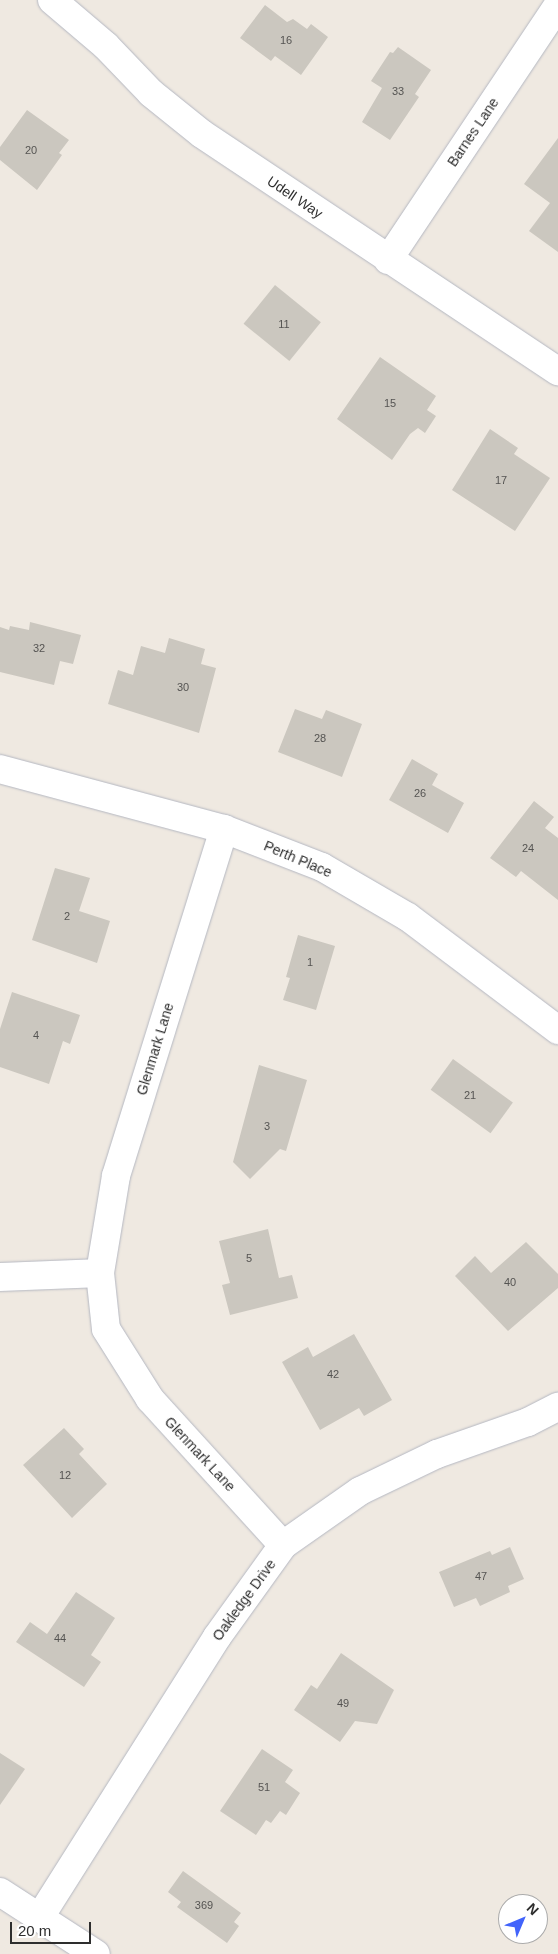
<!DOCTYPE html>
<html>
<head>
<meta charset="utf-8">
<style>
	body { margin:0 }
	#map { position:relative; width:558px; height:1954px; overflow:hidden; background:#efe9e1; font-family:Helvetica,sans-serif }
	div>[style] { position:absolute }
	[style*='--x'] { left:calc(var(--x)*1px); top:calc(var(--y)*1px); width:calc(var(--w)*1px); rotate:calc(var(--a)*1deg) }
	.building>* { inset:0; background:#cbc7bf; transform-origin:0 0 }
	.roads { filter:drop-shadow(0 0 1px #b4b7c1) drop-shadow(0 0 1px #b4b7c1) }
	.minor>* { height:28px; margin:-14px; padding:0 14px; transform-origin:14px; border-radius:14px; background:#fff }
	span { translate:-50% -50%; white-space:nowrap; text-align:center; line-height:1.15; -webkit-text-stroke:4.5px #fff; paint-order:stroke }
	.number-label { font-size:11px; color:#555452 }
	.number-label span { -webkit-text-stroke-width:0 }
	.street-label { font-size:14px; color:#2e2e2e }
	.north { position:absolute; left:498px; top:1894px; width:50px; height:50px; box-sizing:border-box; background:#fff; border:1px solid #ababab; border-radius:50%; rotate:45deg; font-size:14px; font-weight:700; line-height:20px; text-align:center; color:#2e2e2e }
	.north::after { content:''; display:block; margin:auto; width:18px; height:22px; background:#4264fb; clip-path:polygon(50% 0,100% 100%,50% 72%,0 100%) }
	.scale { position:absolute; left:10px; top:1922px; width:81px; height:22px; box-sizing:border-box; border:2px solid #2e2e2e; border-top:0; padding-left:6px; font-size:15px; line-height:18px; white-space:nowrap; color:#2e2e2e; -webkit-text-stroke:4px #fff; paint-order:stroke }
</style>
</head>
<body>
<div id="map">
	<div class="building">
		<i style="clip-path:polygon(265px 5px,287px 22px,293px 19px,307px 29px,311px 24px,328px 37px,301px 75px,275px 56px,271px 61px,240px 38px)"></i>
		<i style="clip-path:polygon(398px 47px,431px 70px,415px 94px,419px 97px,390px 140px,362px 122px,382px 88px,371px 81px,390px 52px,393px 53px)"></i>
		<i style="clip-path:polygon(27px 110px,69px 140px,59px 153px,62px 155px,37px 190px,0 160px,0 147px)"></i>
		<i style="clip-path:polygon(558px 138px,558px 252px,529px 231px,550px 203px,524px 184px)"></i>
		<i style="left:275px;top:285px;width:59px;height:50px;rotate:39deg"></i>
		<i style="clip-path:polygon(380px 357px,436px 396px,427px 410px,436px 416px,425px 433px,418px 428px,410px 434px,392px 460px,337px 419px)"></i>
		<i style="clip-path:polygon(490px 429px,518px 448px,514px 454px,550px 478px,515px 531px,452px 490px)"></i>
		<i style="clip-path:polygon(30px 622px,81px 635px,73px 664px,60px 661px,54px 685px,0 672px,0 627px,9px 630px,10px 626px,29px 630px)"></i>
		<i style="clip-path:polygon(169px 638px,205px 649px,201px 664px,216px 668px,199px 733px,108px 704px,118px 670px,133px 675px,141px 646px,165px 653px)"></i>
		<i style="clip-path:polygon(295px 709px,322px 719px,326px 710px,362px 724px,342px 777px,278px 752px)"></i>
		<i style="clip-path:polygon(412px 759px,438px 774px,432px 785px,464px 803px,448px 833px,389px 800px)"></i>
		<i style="clip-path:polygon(534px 801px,554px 817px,545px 828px,558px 838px,558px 900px,521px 871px,516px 877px,490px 858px)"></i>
		<i style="clip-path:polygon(55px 868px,90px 878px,79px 911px,110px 921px,97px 963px,32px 940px)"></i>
		<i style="clip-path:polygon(298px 935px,335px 946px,316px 1010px,283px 1000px,290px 978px,286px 977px)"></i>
		<i style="clip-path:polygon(12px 992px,80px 1015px,70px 1044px,63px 1041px,49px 1084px,0 1067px,0 1029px)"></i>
		<i style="left:453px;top:1059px;width:74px;height:38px;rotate:36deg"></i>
		<i style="clip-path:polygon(259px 1065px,307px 1080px,286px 1151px,280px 1149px,250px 1179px,233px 1162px)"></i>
		<i style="clip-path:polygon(268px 1229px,279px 1278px,292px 1275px,298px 1298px,230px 1315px,222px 1285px,230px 1283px,219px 1241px)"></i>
		<i style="clip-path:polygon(526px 1242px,558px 1274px,558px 1288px,508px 1331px,455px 1276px,475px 1256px,491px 1273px)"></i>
		<i style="clip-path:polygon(354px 1334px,392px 1400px,364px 1416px,359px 1408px,320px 1430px,282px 1362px,308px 1347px,313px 1357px)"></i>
		<i style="clip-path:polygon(64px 1428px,84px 1449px,79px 1454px,107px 1484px,72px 1518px,23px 1465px)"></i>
		<i style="clip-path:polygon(510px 1547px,524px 1579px,508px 1586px,510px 1592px,480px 1606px,476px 1598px,454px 1607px,439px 1572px,490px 1551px,492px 1555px)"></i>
		<i style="clip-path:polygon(76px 1592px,115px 1618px,91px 1655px,101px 1662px,84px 1687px,16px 1642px,30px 1622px,47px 1634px)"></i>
		<i style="clip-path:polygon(341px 1653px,394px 1690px,377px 1724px,355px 1721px,340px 1742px,294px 1710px,311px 1685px,317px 1689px)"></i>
		<i style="clip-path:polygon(262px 1749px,293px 1770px,285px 1782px,300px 1793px,286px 1815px,280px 1811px,271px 1823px,266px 1820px,256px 1835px,220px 1811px)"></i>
		<i style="clip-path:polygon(0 1753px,25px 1769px,0 1805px)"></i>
		<i style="clip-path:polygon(183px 1871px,241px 1913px,234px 1922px,239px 1926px,227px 1943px,177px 1907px,181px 1902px,168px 1892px)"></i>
	</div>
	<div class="roads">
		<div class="minor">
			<i style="--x:52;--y:0;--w:71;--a:40.4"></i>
			<i style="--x:106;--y:46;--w:65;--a:46.2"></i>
			<i style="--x:151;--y:93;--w:65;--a:38.8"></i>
			<i style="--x:202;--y:134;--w:428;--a:33.7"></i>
			<i style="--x:388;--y:260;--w:306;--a:-56.3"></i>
			<i style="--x:0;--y:769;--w:232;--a:15"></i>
			<i style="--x:224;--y:829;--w:105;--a:21.2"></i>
			<i style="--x:322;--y:867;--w:99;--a:30.2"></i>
			<i style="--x:408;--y:917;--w:188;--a:37"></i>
			<i style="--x:224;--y:829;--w:363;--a:107.3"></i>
			<i style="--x:116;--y:1176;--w:98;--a:99.4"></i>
			<i style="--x:100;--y:1273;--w:56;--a:83.9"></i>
			<i style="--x:106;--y:1329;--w:83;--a:57.8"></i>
			<i style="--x:150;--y:1399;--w:197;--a:47.7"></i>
			<i style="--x:0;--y:1277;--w:100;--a:-2.3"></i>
			<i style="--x:0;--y:1892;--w:114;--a:32.9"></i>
			<i style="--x:40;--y:1917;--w:331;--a:-57.7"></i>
			<i style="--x:217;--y:1637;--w:113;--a:-54.3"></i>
			<i style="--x:283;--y:1545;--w:94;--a:-35"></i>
			<i style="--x:360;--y:1491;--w:85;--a:-25.7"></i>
			<i style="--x:437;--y:1454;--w:96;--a:-19.4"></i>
			<i style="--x:528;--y:1422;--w:34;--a:-27"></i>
		</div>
	</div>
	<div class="number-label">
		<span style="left:286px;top:40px">16</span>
		<span style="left:398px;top:91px">33</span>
		<span style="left:31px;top:150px">20</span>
		<span style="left:284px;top:324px">11</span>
		<span style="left:390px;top:403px">15</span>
		<span style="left:501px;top:480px">17</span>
		<span style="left:39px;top:648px">32</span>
		<span style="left:183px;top:687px">30</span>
		<span style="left:320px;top:738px">28</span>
		<span style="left:420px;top:793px">26</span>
		<span style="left:528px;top:848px">24</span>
		<span style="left:67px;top:916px">2</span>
		<span style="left:310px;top:962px">1</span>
		<span style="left:36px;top:1035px">4</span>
		<span style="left:470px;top:1095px">21</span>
		<span style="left:267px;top:1126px">3</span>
		<span style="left:249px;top:1258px">5</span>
		<span style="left:510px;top:1282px">40</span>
		<span style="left:333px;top:1374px">42</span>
		<span style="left:65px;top:1475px">12</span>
		<span style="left:481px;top:1576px">47</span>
		<span style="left:60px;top:1638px">44</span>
		<span style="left:343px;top:1703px">49</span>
		<span style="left:264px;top:1787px">51</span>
		<span style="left:204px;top:1905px">369</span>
	</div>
	<div class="street-label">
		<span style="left:473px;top:132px;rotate:-56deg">Barnes Lane</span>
		<span style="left:295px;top:197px;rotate:34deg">Udell Way</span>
		<span style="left:298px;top:859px;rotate:23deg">Perth Place</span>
		<span style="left:155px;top:1049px;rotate:-73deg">Glenmark Lane</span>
		<span style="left:200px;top:1454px;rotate:47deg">Glenmark Lane</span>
		<span style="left:244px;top:1600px;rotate:-54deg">Oakledge Drive</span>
	</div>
	<div class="north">N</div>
	<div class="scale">20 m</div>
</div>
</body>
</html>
